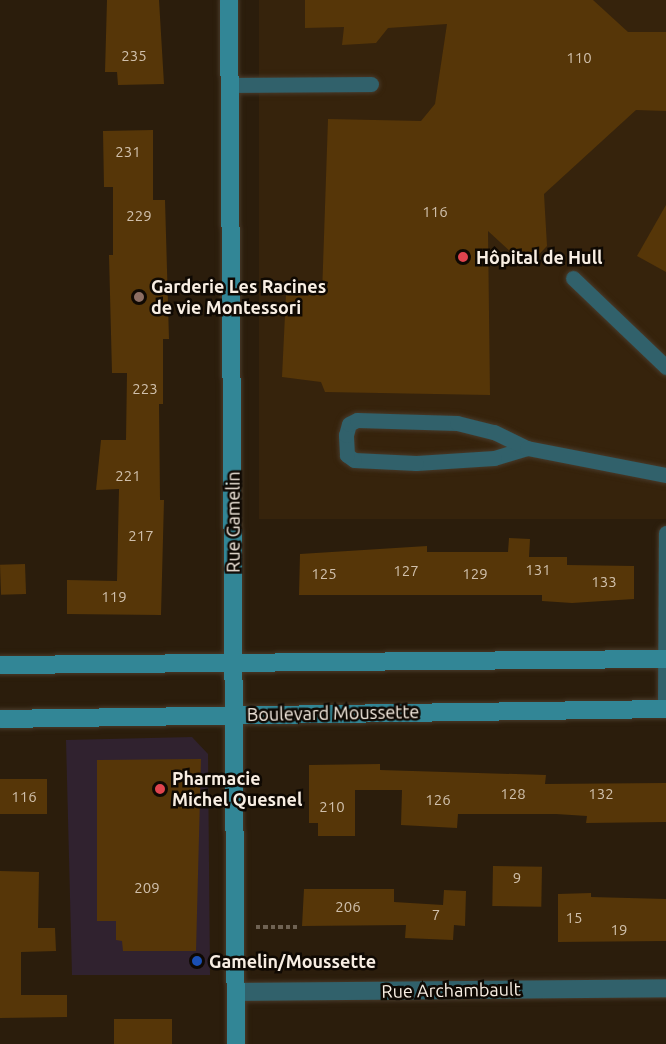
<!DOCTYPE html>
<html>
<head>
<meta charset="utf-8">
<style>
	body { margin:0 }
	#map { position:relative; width:666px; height:1044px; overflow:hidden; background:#2b1d0c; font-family:Ubuntu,sans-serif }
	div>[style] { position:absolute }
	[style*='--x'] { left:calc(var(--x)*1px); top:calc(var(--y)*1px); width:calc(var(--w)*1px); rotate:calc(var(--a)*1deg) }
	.commercial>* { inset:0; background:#30222f }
	.built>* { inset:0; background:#36230c; transform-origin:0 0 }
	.building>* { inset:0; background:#563608; transform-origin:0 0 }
	.path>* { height:4px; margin-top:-2px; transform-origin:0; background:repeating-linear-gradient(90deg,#6f6253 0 4.5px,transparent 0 7.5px) }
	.roads { filter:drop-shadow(0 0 2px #483a2a) drop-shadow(0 0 2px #483a2a) }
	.lane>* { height:15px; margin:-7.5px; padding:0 7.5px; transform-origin:7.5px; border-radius:7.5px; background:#31616b }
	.street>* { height:18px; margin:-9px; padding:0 9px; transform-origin:9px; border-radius:9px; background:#31616b }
	.secondary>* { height:18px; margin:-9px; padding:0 9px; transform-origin:9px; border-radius:9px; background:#328696 }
	.dots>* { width:16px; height:16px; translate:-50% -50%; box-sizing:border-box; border:3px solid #0f0903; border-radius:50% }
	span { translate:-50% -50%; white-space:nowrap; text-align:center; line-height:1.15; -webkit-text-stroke:5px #0f0903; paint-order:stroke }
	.number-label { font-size:15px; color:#d0c0ac }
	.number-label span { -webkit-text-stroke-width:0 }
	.poi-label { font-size:18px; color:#f8eee3; font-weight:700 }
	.left { translate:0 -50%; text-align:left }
	.street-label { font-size:18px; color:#f8eee3 }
</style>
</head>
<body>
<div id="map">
	<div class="commercial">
		<i style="clip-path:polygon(192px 737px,208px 754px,210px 975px,72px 975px,66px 740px)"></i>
	</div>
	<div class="built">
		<i style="left:259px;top:0;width:407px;height:519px"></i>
	</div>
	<div class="building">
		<i style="clip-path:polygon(107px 0,159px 0,164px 84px,118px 85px,117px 72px,105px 72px)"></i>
		<i style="clip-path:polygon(305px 0,593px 0,628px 32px,666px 32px,666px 111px,636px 110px,544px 194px,547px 246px,527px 267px,488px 231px,490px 395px,325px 392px,321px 382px,282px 377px,286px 294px,322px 295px,328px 119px,421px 121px,435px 104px,447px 24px,388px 28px,376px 43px,342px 45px,344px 27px,305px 28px)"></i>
		<i style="clip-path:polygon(153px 130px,153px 200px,165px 200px,169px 339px,163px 339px,163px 404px,159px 404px,160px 500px,164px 500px,161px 615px,67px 614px,67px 580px,117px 581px,119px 489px,96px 490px,101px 440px,126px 440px,127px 373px,112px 373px,109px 255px,113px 255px,113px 187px,104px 187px,103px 131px)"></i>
		<i style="clip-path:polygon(666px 205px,666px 272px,637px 256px)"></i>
		<i style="clip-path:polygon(509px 538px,530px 539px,529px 557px,567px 557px,567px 565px,634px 566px,634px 599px,572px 603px,542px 601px,542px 595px,299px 595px,300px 554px,427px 546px,427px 552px,508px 552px)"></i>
		<i style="left:25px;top:564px;width:30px;height:25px;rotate:88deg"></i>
		<i style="clip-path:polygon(201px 759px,196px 951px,123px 951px,122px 941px,116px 940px,116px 921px,97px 921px,97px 760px)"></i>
		<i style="clip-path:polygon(380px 764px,380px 770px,546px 775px,545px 784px,666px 783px,666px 822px,586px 823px,587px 816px,556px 814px,458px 814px,457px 828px,401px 825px,402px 790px,355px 790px,355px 836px,318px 836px,318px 823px,309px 823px,309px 765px)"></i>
		<i style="left:0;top:779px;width:47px;height:35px"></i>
		<i style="left:493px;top:866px;width:49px;height:40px;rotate:1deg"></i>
		<i style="clip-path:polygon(0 871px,39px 872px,38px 928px,55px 928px,56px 951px,21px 952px,21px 995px,67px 995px,67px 1017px,0 1018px)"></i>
		<i style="clip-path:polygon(304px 889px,394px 889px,394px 902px,443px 905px,444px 890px,466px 891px,465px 926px,454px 925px,453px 940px,405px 938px,406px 925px,302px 926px)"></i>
		<i style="clip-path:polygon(591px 893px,591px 897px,666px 899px,666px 941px,558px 942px,558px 894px)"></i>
		<i style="left:114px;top:1019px;width:58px;height:25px"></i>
	</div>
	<div class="path">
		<i style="--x:256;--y:927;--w:41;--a:0"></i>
	</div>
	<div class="roads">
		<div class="lane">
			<i style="--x:230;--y:85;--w:141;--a:-0.4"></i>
			<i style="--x:573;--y:278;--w:129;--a:43.7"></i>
			<i style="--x:527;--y:448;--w:34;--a:163"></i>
			<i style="--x:494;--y:458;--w:78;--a:176.3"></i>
			<i style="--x:416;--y:463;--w:62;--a:-177.2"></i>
			<i style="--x:354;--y:460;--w:9;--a:-144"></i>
			<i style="--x:347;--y:455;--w:20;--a:-93"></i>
			<i style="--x:346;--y:435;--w:11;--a:-75"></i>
			<i style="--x:349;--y:424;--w:9;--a:-27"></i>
			<i style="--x:357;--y:420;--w:100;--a:1.7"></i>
			<i style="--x:457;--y:423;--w:38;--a:14"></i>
			<i style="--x:494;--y:432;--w:37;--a:26"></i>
			<i style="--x:527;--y:448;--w:142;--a:11"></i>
			<i style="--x:665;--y:709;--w:176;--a:-89.7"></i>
		</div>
		<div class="street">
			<i style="--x:236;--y:992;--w:430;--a:-0.5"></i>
		</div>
		<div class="secondary">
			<i style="--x:229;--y:0;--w:1044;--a:89.62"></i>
			<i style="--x:0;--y:665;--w:666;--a:-0.52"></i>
			<i style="--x:0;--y:719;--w:666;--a:-0.86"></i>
		</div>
	</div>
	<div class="dots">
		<i style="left:463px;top:257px;background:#e0444e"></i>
		<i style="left:139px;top:297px;background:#8d6e63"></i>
		<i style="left:160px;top:789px;background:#e0444e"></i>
		<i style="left:197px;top:961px;background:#1a4fb4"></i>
	</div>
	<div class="number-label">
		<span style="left:134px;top:56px">235</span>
		<span style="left:579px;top:58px">110</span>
		<span style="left:128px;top:152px">231</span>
		<span style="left:435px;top:212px">116</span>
		<span style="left:139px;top:216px">229</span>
		<span style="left:145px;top:389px">223</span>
		<span style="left:128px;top:476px">221</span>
		<span style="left:141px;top:536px">217</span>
		<span style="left:538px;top:570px">131</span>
		<span style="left:406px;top:571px">127</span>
		<span style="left:324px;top:574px">125</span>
		<span style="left:475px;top:574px">129</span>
		<span style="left:604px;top:582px">133</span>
		<span style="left:114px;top:597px">119</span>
		<span style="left:513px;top:794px">128</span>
		<span style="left:601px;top:794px">132</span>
		<span style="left:24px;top:797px">116</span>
		<span style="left:438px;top:800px">126</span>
		<span style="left:332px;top:807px">210</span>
		<span style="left:517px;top:878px">9</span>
		<span style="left:147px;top:888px">209</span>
		<span style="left:348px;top:907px">206</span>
		<span style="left:436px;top:915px">7</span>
		<span style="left:574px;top:918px">15</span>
		<span style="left:619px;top:930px">19</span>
	</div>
	<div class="poi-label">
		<span class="left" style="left:476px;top:257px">Hôpital de Hull</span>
		<span class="left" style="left:151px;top:297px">Garderie Les Racines<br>de vie Montessori</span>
		<span class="left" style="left:172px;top:789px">Pharmacie<br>Michel Quesnel</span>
		<span class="left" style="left:209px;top:961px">Gamelin/Moussette</span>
	</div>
	<div class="street-label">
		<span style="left:233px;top:522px;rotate:-90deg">Rue Gamelin</span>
		<span style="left:333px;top:713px;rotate:-1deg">Boulevard Moussette</span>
		<span style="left:451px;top:990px;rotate:-1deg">Rue Archambault</span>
	</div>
</div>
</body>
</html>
